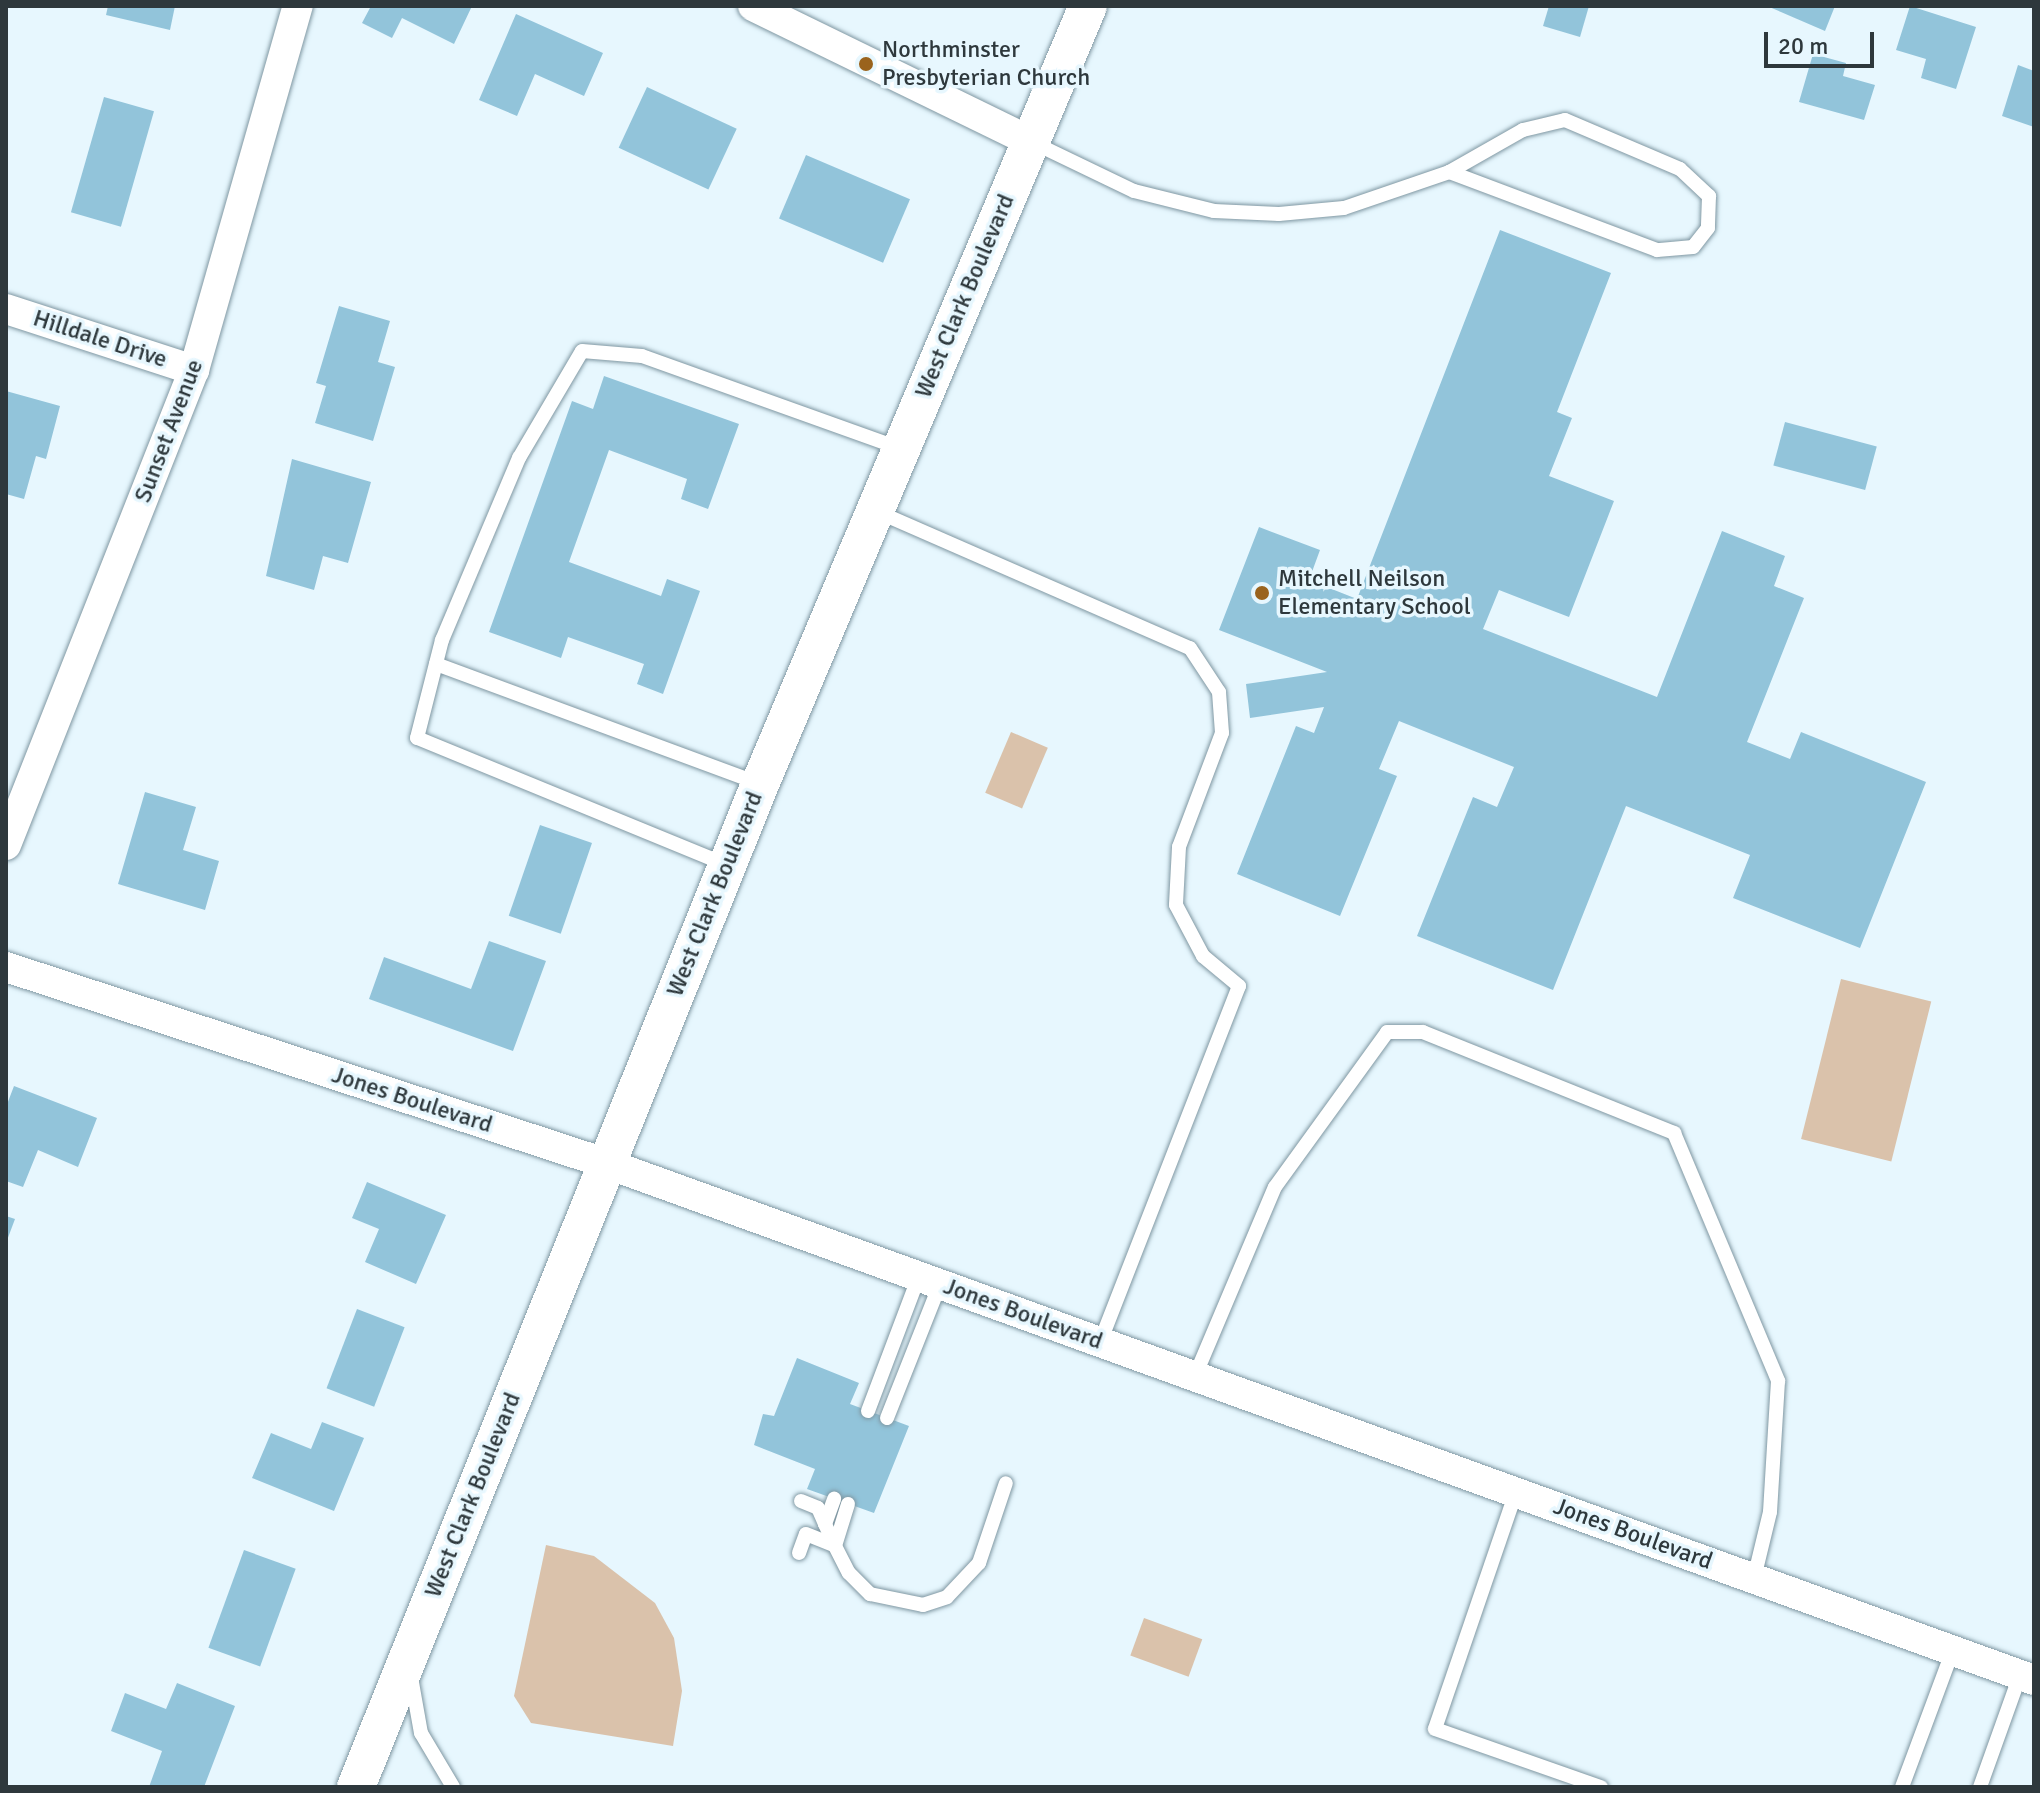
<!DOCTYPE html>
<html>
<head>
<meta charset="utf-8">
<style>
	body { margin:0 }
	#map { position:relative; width:2040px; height:1793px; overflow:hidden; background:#e7f7fe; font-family:Signika,sans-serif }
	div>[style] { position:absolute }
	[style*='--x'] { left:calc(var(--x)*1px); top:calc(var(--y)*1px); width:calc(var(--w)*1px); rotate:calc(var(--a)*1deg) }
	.green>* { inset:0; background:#dac2ab; transform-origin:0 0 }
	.building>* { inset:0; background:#92c4da; transform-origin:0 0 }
	.roads { filter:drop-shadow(0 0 2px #7f97a2) drop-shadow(0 0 2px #7f97a2) }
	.service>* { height:14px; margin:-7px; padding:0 7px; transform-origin:7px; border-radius:7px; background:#fff }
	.minor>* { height:30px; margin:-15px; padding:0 15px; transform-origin:15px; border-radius:15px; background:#fff }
	.tertiary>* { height:38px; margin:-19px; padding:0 19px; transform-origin:19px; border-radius:19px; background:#fff }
	.dots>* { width:22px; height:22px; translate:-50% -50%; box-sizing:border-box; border:4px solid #e7f7fe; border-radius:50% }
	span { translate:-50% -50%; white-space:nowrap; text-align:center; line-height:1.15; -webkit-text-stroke:7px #e7f7fe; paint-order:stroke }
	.poi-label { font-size:24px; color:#2e383c }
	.left { translate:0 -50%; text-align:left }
	.street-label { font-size:24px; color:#2e383c }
	.frame { position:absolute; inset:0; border:8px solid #2e383c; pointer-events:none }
	.scale { position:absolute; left:1764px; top:32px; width:110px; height:36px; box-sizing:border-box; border:4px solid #2e383c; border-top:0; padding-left:10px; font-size:24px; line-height:28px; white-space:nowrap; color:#2e383c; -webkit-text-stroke:6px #e7f7fe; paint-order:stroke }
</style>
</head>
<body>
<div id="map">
	<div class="green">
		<i style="left:1011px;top:732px;width:40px;height:66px;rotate:23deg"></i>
		<i style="left:1841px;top:979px;width:93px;height:165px;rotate:14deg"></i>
		<i style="clip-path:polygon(546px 1545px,594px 1556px,655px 1603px,674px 1638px,682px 1691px,673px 1746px,531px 1723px,514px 1696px)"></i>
		<i style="left:1144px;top:1618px;width:62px;height:40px;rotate:20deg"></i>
	</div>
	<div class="building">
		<i style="clip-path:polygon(108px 6px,175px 6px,170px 30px,106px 15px)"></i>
		<i style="clip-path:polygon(371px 6px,472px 6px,454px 44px,402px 18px,392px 38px,362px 23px)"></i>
		<i style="clip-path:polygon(1549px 6px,1589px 6px,1580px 37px,1543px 26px)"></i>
		<i style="clip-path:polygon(1767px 6px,1835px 6px,1825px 31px)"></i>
		<i style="clip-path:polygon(1910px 6px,1976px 27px,1956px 89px,1921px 78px,1926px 59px,1896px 50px)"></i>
		<i style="clip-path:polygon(516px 14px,603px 53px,584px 96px,535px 74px,517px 116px,479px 100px)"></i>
		<i style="clip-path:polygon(1813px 54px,1846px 63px,1843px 76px,1875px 85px,1864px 120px,1799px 102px)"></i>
		<i style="clip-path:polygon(2018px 65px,2034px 71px,2034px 127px,2002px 116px)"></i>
		<i style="left:647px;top:87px;width:99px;height:67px;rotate:25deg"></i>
		<i style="left:104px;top:97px;width:52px;height:120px;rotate:16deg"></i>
		<i style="left:806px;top:155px;width:113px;height:69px;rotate:23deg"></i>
		<i style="clip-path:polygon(1500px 230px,1611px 273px,1557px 412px,1572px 418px,1549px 476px,1614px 501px,1569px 617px,1499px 590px,1483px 629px,1657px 697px,1722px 531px,1785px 556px,1774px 586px,1804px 598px,1747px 742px,1790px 759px,1801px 732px,1926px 782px,1860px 948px,1733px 898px,1750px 855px,1626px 806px,1553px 990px,1417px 936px,1473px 797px,1497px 807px,1514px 767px,1399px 721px,1379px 769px,1397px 776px,1340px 916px,1237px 874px,1296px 726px,1314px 733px,1324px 707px,1250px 718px,1246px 684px,1327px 672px,1219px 630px,1259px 527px,1320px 550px,1309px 580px,1357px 599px)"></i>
		<i style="clip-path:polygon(339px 306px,390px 321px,378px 362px,395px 367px,373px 441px,315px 423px,326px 386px,316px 383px)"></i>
		<i style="clip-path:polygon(604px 376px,739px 424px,708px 509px,681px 499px,687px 479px,609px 450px,569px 562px,661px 596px,667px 579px,700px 591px,663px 694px,637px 684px,644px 664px,568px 637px,561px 658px,489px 632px,572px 401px,593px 409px)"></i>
		<i style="clip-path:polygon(6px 391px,60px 406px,46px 459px,36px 456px,24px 499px,6px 494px)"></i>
		<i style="left:1785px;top:422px;width:95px;height:45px;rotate:15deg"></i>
		<i style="clip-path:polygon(292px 459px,371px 482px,348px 563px,323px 556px,314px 590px,266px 576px)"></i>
		<i style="clip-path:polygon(145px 792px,196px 807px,183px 850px,219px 861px,205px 910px,118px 884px)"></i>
		<i style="left:540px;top:825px;width:55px;height:96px;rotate:19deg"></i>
		<i style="clip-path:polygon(489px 941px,546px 961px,513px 1051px,369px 999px,384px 957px,471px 989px)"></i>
		<i style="clip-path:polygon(14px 1086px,97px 1118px,78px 1167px,38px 1150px,23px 1187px,6px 1181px,6px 1107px)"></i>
		<i style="clip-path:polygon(367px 1182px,446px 1215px,416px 1284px,365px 1262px,379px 1229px,352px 1218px)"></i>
		<i style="clip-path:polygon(6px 1216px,15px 1219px,6px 1243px)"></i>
		<i style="left:357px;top:1309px;width:51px;height:85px;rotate:21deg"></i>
		<i style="clip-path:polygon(797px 1358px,859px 1383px,850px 1404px,909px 1426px,874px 1513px,807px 1489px,815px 1469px,754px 1445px,763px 1414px,774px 1416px)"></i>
		<i style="clip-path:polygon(322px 1422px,364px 1438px,334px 1511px,252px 1478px,271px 1433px,311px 1449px)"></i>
		<i style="left:244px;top:1550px;width:55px;height:104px;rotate:20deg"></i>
		<i style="clip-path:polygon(177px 1683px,235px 1706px,204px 1787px,149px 1787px,162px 1751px,111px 1731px,125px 1693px,166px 1709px)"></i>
	</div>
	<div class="roads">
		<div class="service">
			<i style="--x:1032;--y:142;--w:113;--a:25.7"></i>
			<i style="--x:1134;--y:191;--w:82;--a:14"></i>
			<i style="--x:1214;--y:211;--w:65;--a:2.6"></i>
			<i style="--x:1279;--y:214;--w:65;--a:-5.3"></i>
			<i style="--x:1344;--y:208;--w:111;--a:-18.9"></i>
			<i style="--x:1449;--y:172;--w:85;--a:-29.6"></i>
			<i style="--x:1523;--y:130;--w:43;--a:-13.4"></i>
			<i style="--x:1565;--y:120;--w:125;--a:23.1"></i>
			<i style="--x:1680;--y:169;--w:40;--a:43"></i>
			<i style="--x:1709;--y:196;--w:32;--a:92"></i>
			<i style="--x:1708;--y:228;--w:24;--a:128"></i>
			<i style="--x:1693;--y:247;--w:36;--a:175"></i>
			<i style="--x:1657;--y:250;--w:222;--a:-159.4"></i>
			<i style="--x:878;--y:512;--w:340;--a:23.6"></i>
			<i style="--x:1190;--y:648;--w:53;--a:56.6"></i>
			<i style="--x:1219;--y:692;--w:41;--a:85.8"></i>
			<i style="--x:1222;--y:733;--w:122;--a:110.7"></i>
			<i style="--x:1179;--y:847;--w:58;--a:93"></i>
			<i style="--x:1176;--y:905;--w:58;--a:62.1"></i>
			<i style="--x:1203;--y:956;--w:47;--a:39.8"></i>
			<i style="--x:1239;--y:986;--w:382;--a:111.3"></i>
			<i style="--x:436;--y:664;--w:346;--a:20.3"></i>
			<i style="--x:727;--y:865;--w:335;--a:-157.7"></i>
			<i style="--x:417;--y:738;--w:101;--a:-75.7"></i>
			<i style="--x:442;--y:640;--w:198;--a:-67.1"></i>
			<i style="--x:519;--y:458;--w:124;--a:-59.5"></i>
			<i style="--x:582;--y:351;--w:60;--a:4.8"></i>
			<i style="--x:642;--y:356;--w:273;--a:19.7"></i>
			<i style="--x:1195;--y:1376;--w:205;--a:-67.1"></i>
			<i style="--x:1275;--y:1187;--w:191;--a:-54.1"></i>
			<i style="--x:1387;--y:1032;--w:36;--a:0"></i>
			<i style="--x:1423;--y:1032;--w:271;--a:21.9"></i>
			<i style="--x:1674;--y:1133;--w:269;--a:67.2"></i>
			<i style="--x:1778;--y:1381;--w:131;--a:93.5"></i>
			<i style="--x:1770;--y:1512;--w:68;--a:103.6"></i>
			<i style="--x:868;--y:1411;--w:144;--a:-69.3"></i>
			<i style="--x:887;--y:1418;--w:144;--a:-68.4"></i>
			<i style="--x:1516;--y:1492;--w:250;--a:108.9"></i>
			<i style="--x:1435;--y:1729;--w:176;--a:19.3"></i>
			<i style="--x:801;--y:1501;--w:18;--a:22"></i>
			<i style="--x:818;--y:1508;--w:17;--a:66"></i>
			<i style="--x:848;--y:1504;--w:44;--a:107.2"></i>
			<i style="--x:835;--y:1546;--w:30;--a:63"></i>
			<i style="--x:849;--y:1573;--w:30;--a:45"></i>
			<i style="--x:870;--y:1594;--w:54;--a:11.7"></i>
			<i style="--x:923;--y:1605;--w:25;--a:-18"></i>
			<i style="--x:947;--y:1597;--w:47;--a:-46.7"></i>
			<i style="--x:979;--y:1563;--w:84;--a:-71.4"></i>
			<i style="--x:833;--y:1542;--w:20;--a:-114"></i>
			<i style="--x:825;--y:1524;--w:27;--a:-70"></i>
			<i style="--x:799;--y:1553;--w:20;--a:-70"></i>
			<i style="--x:806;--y:1534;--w:31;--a:22"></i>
			<i style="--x:411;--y:1677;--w:57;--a:79.9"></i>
			<i style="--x:421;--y:1733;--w:63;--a:59.3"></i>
			<i style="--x:1902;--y:1787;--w:146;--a:-69.6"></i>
			<i style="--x:1980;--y:1787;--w:119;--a:-70.3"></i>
		</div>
		<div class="minor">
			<i style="--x:753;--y:6;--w:310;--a:26"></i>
			<i style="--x:6;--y:309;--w:198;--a:18"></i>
			<i style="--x:6;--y:845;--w:511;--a:-68.41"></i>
			<i style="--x:194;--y:370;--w:379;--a:-74.1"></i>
			<i style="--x:6;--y:967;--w:630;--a:18.12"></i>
			<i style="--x:605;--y:1163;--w:1520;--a:19.89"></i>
		</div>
		<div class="tertiary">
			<i style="--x:356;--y:1787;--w:1081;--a:-68.06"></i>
			<i style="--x:760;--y:784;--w:844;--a:-67.14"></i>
		</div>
	</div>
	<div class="dots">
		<i style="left:866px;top:64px;background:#9a631d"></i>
		<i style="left:1262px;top:593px;background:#9a631d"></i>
	</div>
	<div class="poi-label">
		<span class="left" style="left:882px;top:64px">Northminster<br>Presbyterian Church</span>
		<span class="left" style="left:1278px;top:593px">Mitchell Neilson<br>Elementary School</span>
	</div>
	<div class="street-label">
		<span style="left:965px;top:296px;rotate:-67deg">West Clark Boulevard</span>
		<span style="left:100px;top:339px;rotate:18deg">Hilldale Drive</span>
		<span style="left:169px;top:431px;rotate:-69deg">Sunset Avenue</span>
		<span style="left:715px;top:894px;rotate:-68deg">West Clark Boulevard</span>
		<span style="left:412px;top:1100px;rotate:18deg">Jones Boulevard</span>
		<span style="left:1023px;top:1314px;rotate:20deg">Jones Boulevard</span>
		<span style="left:473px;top:1495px;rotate:-68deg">West Clark Boulevard</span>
		<span style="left:1633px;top:1534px;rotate:20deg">Jones Boulevard</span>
	</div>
	<div class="frame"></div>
	<div class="scale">20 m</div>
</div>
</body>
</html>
